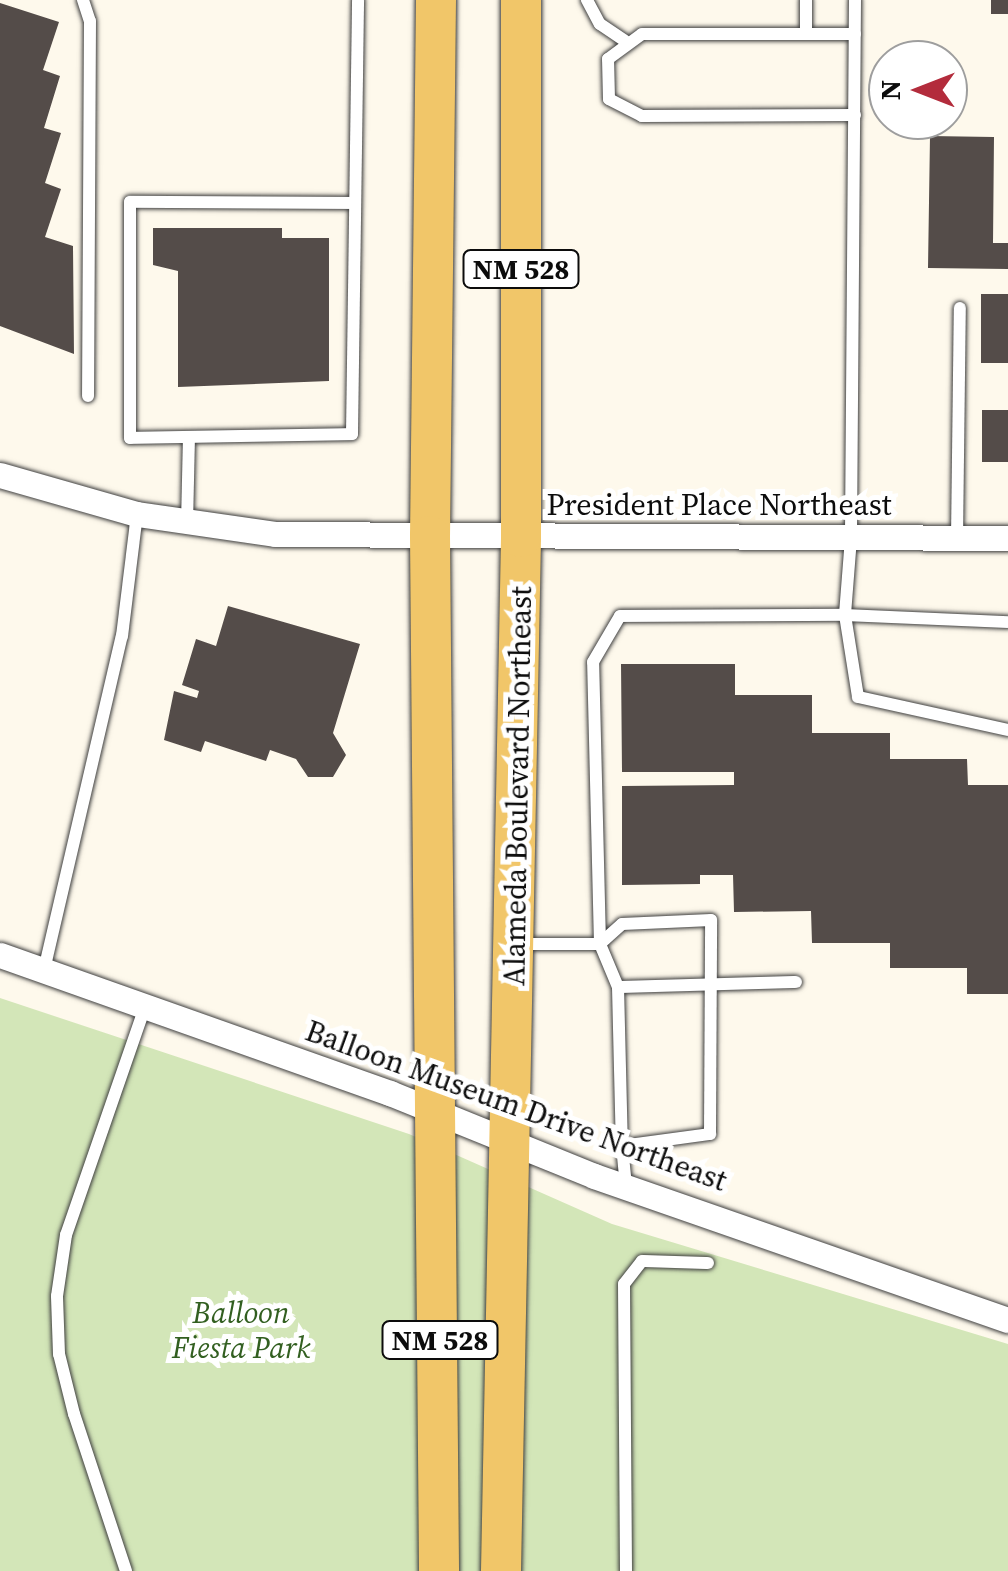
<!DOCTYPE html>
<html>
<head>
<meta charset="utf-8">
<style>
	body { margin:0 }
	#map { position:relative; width:1008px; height:1571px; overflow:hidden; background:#fef9ec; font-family:"Source Serif 4",serif }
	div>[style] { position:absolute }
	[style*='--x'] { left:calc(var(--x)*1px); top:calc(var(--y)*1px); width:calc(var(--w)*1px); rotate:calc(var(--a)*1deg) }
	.green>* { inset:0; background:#d3e6b8 }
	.building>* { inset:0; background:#544c49; transform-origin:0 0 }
	.roads { filter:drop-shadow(0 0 2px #3f3f3f) drop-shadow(0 0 2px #3f3f3f) }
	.service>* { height:12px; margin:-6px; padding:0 6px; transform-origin:6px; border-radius:6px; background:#fff }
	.minor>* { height:25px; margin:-12.5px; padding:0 12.5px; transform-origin:12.5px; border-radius:12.5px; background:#fff }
	.primary>* { height:40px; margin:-20px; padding:0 20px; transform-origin:20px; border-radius:20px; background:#f1c669 }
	span { translate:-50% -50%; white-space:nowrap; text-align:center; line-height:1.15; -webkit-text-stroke:10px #fff; paint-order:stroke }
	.shield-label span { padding:2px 8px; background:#fff; border:2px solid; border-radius:8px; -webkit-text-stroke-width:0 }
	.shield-label { font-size:28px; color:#0c0c0c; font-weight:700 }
	.street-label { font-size:30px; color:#0c0c0c }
	.park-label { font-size:30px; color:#325f20; font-style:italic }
	.north { position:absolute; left:868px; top:40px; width:100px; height:100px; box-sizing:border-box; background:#fff; border:2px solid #9e9e9e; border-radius:50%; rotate:270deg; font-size:28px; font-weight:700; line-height:40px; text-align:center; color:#0c0c0c }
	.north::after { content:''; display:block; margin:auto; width:35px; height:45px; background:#b32c3c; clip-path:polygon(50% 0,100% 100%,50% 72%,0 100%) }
</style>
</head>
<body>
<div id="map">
	<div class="green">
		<i style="clip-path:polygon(0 998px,409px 1134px,612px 1224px,1008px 1344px,1008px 1571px,0 1571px)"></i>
	</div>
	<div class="building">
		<i style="left:991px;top:0;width:17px;height:14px"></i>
		<i style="clip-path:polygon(0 3px,59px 22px,43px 70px,60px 76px,44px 128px,61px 133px,45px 183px,61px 189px,45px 237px,73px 246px,74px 354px,0 326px)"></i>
		<i style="clip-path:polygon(930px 136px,994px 137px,993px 243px,1008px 243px,1008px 269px,928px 268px)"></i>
		<i style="clip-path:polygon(153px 228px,282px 228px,282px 238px,329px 238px,329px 381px,178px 387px,178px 271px,153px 265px)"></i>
		<i style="left:981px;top:294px;width:27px;height:69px"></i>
		<i style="left:982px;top:410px;width:26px;height:52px"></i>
		<i style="clip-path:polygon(228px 606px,360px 644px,333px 733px,346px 755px,333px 777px,308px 777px,296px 759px,270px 750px,266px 761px,205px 741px,201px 752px,164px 740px,174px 691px,197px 698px,199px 691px,182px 685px,196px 639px,216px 646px)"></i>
		<i style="clip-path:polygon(621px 664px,735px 664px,735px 695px,812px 695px,812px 733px,890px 733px,890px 759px,967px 759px,968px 785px,1008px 785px,1008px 994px,967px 994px,967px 968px,890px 968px,890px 943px,812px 943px,811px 911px,734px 912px,733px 875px,700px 875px,700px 884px,622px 885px,622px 786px,734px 785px,734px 772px,622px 772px)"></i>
	</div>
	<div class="roads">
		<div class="service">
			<i style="--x:83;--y:0;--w:22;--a:72"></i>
			<i style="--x:90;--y:21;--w:375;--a:90.3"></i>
			<i style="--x:587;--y:0;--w:27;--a:62"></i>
			<i style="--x:600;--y:24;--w:30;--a:34"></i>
			<i style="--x:855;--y:0;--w:538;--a:90.43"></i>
			<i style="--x:851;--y:538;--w:77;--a:94.5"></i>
			<i style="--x:845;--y:615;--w:163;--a:2.5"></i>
			<i style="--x:806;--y:34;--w:34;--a:-90"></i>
			<i style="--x:855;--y:115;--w:213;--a:179.7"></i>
			<i style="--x:642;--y:116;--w:37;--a:-153"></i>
			<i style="--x:609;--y:99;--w:40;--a:-91.4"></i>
			<i style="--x:608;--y:59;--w:42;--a:-36.3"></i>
			<i style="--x:642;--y:34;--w:213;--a:0"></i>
			<i style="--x:353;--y:203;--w:223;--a:-179.7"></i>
			<i style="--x:130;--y:202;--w:236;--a:90"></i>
			<i style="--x:130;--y:438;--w:222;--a:-1"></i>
			<i style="--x:352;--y:434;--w:434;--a:-89.2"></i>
			<i style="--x:187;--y:524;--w:87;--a:-88.7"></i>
			<i style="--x:957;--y:538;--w:230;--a:-89.3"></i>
			<i style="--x:518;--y:944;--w:82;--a:0"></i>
			<i style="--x:600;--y:944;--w:282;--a:-91.4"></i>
			<i style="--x:593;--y:662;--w:53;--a:-59.6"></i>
			<i style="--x:620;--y:616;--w:225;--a:-0.3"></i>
			<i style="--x:845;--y:615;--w:83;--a:81"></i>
			<i style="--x:858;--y:697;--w:154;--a:12.4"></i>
			<i style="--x:44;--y:970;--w:343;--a:-76.9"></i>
			<i style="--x:122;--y:636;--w:123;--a:-83"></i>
			<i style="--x:618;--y:987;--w:178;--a:-1.6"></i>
			<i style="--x:622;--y:1146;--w:89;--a:-7.8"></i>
			<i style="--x:710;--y:1134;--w:214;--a:-89.7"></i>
			<i style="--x:711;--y:920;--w:89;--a:177.4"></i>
			<i style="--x:622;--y:924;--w:30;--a:138"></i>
			<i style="--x:600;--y:944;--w:47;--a:67.3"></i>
			<i style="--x:618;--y:987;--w:159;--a:88.6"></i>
			<i style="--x:622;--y:1146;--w:40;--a:84.3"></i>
			<i style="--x:126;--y:1571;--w:165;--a:-108.3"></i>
			<i style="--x:74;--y:1414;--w:62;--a:-104"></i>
			<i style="--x:59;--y:1354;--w:58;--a:-92"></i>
			<i style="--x:57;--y:1296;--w:62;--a:-81.6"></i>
			<i style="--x:66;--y:1235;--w:244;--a:-70.9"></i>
			<i style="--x:626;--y:1571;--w:287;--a:-90.4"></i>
			<i style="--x:624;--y:1284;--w:29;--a:-52"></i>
			<i style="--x:642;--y:1261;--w:66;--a:1.7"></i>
		</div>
		<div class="minor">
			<i style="--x:0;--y:475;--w:142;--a:15.9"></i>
			<i style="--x:137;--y:514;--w:139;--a:8.2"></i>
			<i style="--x:275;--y:534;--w:733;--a:0.31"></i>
			<i style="--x:0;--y:955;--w:414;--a:19.5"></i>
			<i style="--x:390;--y:1093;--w:220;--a:22.1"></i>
			<i style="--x:594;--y:1176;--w:438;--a:19.2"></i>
		</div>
		<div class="primary">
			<i style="--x:436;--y:0;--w:536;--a:90.64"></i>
			<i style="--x:430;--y:536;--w:1035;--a:89.5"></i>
			<i style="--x:501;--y:1571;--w:1034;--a:-88.89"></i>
			<i style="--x:521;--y:537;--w:537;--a:-90"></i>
		</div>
	</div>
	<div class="shield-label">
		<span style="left:521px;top:269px">NM 528</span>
		<span style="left:440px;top:1340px">NM 528</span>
	</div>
	<div class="street-label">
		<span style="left:719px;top:505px">President Place Northeast</span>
		<span style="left:518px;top:786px;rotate:-89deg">Alameda Boulevard Northeast</span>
		<span style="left:516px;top:1106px;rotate:20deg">Balloon Museum Drive Northeast</span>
	</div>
	<div class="park-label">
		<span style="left:241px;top:1330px">Balloon<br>Fiesta Park</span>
	</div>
	<div class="north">N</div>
</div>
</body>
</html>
